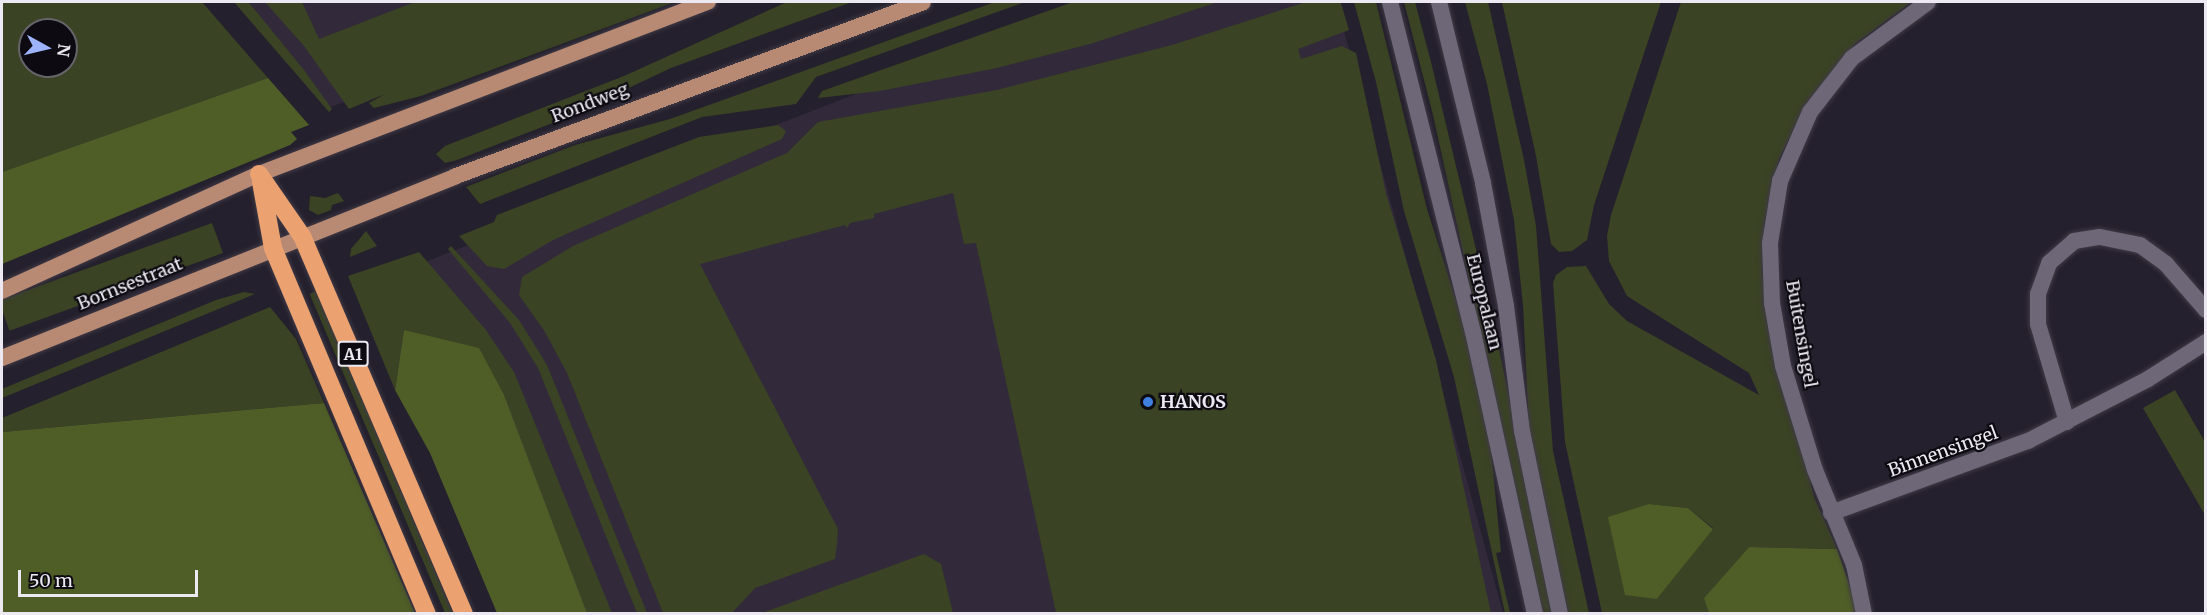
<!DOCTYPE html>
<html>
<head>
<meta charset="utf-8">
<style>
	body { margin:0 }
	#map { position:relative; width:2207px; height:615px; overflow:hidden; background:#25202d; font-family:Merriweather,serif }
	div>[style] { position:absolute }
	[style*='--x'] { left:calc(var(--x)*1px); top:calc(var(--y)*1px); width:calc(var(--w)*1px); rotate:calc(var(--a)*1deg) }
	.commercial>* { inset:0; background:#322a3a }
	.green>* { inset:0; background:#3a4323; transform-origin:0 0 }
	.forest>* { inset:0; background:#4f5e27 }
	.roads { filter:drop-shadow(0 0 2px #3f3a46) drop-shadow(0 0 2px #3f3a46) }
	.minor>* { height:16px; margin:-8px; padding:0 8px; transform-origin:8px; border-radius:8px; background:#6d6777 }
	.tertiary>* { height:16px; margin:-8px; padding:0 8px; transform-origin:8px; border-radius:8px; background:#6d6777 }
	.primary>* { height:16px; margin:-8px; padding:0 8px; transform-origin:8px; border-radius:8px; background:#b98a73 }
	.motorway>* { height:18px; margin:-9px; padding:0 9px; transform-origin:9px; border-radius:9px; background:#eba270 }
	.dots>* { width:16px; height:16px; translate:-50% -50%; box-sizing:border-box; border:3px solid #0d0b11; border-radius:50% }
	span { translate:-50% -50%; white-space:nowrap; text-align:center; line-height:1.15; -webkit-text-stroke:4.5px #0d0b11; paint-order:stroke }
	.shield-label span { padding:2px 4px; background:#0d0b11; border:2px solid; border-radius:4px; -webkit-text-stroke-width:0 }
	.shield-label { font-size:16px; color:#ece9f2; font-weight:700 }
	.street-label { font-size:18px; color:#ece9f2 }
	.poi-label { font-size:18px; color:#ece9f2; font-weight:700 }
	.left { translate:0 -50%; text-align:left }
	.frame { position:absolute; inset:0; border:3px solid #ece9f2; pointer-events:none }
	.north { position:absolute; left:18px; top:18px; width:60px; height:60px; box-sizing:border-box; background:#0d0b11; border:2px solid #66646b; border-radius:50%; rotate:98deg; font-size:16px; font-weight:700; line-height:24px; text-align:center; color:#ece9f2 }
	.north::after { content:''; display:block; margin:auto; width:21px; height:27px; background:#9db4fd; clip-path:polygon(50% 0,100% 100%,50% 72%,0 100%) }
	.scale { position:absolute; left:18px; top:570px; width:180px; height:27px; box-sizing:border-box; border:3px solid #ece9f2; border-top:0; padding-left:8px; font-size:18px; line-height:21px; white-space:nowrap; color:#ece9f2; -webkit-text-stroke:4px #0d0b11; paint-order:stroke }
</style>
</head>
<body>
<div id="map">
	<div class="commercial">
		<i style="clip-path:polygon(238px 2px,648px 2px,330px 107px)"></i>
		<i style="clip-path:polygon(1092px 2px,1336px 2px,1503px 613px,507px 613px,371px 283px)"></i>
	</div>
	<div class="green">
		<i style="clip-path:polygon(evenodd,2px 2px,202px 2px,268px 78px,2px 172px,2px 2px,30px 30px,66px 30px,66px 66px,30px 66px,30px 30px)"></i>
		<i style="clip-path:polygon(234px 2px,248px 2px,260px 16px,304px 70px,332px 109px,329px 112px)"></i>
		<i style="clip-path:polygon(265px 2px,302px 2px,319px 39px,415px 2px,675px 2px,421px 96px,374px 108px,369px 103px,385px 94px,349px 109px,304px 46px)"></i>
		<i style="clip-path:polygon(787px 2px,852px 2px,671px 68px,563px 119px,457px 160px,445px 163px,436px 154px,445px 146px,624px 76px)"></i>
		<i style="clip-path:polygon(995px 2px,1025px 2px,816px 77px,796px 104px,702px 117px,480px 204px,466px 187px,575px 145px,670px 119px)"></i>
		<i style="clip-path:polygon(1073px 2px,1218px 2px,1090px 44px,997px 68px,880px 91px,818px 98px,822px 91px)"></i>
		<i style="clip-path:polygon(1306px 2px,1341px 3px,1349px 30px,1298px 49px,1301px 59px,1342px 46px,1356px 53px,1386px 193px,1436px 360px,1491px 613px,1056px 613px,976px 243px,964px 244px,953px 193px,874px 214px,874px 218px,850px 223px,847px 228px,845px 225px,700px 264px,838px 529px,837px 544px,835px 559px,755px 588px,732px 613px,663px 613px,567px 373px,545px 332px,519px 295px,522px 277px,573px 246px,787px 153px,818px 122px,997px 90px,1172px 45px)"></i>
		<i style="clip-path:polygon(1354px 2px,1376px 2px,1427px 209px,1462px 319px,1490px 440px,1501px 552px,1496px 553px,1510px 613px,1505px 613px,1454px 377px,1404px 211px,1376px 82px)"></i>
		<i style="clip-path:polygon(1404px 2px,1415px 2px,1431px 62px,1494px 324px,1553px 613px,1542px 613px,1433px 115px)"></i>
		<i style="clip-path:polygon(1465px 2px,1488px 2px,1524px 160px,1536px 226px,1553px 451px,1589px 613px,1567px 613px,1529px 430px,1523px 305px,1514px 220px,1487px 84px)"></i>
		<i style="clip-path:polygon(1502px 2px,1661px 2px,1594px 205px,1587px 240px,1572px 251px,1559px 252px,1551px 244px,1536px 156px)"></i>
		<i style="clip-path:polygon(evenodd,1681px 2px,1911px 2px,1856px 43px,1807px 102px,1779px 159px,1764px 223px,1762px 268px,1766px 310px,1814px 497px,1837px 549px,1749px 547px,1705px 597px,1709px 613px,1602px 613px,1565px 442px,1553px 283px,1556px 275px,1567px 267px,1586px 266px,1609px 304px,1627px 321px,1759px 395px,1749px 373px,1627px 296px,1609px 261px,1607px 236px,1611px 215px,1681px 2px,1649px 504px,1688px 508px,1713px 528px,1657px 599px,1649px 504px)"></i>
		<i style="clip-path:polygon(778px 125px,786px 131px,782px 139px,553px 240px,504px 269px,487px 266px,459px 236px,494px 222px,497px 215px,699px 137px)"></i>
		<i style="clip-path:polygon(338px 193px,344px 201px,332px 205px,331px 210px,318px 215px,309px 210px,310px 196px,325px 198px)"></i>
		<i style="left:212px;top:223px;width:32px;height:227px;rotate:70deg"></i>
		<i style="clip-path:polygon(366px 231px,377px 246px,350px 257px,351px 249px)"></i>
		<i style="clip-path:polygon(451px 246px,519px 320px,547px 365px,647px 613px,637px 613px,538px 368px,510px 323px,448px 249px)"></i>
		<i style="clip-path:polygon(419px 252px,486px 330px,514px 372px,612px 613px,587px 613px,504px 395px,404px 330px,395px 390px,348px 276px)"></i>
		<i style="left:316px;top:291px;width:350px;height:7px;rotate:67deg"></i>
		<i style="clip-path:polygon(244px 292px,255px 294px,2px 398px,2px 389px,216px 300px)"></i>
		<i style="clip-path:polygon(270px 307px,296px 339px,324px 403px,2px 432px,2px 418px)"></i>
		<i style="clip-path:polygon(2175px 390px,2205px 442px,2205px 515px,2143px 408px)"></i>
		<i style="clip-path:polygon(924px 554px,941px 564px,953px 613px,762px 613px)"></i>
	</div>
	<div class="forest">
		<i style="clip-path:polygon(268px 78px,309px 125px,291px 132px,297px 139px,290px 145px,2px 264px,2px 172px)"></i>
		<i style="clip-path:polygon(404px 330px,479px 348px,504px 395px,587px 613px,497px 613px,430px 453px,395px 390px)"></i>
		<i style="clip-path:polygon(324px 403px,415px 613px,2px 613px,2px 432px)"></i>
		<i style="clip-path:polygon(1649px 504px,1688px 508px,1713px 529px,1657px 599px,1625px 595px,1608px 517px)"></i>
		<i style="clip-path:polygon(1749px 547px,1837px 549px,1859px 613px,1709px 613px,1704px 598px)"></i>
	</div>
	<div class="roads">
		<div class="minor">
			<i style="--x:2067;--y:422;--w:102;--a:-106.5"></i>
			<i style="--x:2038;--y:324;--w:30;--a:-90"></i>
			<i style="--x:2038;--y:294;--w:33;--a:-70"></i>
			<i style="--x:2049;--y:263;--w:33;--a:-41"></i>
			<i style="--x:2074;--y:241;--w:26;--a:-9"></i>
			<i style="--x:2100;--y:237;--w:41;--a:11.3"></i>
			<i style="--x:2140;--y:245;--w:32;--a:36"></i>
			<i style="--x:2166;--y:264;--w:61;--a:49"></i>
			<i style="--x:1831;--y:513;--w:210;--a:-20.1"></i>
			<i style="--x:2028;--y:441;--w:135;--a:-27.3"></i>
			<i style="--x:2148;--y:379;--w:69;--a:-32.5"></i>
			<i style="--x:1864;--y:614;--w:50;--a:-101.5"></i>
			<i style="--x:1854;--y:565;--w:103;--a:-112.3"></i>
			<i style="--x:1815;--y:470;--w:109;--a:-107.1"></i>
			<i style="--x:1783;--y:366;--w:64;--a:-99.9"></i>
			<i style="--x:1772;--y:303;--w:60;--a:-91.9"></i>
			<i style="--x:1770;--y:243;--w:63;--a:-80.8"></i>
			<i style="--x:1780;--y:181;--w:75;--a:-66.5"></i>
			<i style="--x:1810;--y:112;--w:68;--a:-52.1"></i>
			<i style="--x:1852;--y:58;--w:94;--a:-36.4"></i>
		</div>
		<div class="tertiary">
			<i style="--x:1390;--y:2;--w:340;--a:75.9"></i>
			<i style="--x:1473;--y:332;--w:289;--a:77.6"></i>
			<i style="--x:1439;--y:2;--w:186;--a:76.3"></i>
			<i style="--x:1483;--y:183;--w:125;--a:79.4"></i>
			<i style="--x:1506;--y:306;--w:126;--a:82.7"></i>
			<i style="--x:1522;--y:431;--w:187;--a:78.3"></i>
		</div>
		<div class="primary">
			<i style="--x:2;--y:291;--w:282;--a:-24.5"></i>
			<i style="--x:259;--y:174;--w:481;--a:-21"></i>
			<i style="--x:2;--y:358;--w:489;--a:-21.8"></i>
			<i style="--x:456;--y:176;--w:498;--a:-20.4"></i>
		</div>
		<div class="motorway">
			<i style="--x:259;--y:174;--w:75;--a:55.3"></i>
			<i style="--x:302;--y:236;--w:411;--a:66.8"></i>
			<i style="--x:261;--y:182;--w:67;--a:79.7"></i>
			<i style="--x:273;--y:248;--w:397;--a:67.2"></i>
		</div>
	</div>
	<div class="dots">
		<i style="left:1148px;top:402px;background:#3f7fe0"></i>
	</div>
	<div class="shield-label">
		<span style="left:353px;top:354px">A1</span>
	</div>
	<div class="street-label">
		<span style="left:590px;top:103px;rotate:-21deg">Rondweg</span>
		<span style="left:130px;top:284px;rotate:-22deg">Bornsestraat</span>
		<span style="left:1484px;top:302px;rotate:76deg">Europalaan</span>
		<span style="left:1801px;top:334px;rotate:80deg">Buitensingel</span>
		<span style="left:1943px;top:452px;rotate:-20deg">Binnensingel</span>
	</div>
	<div class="poi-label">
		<span class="left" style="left:1160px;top:402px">HANOS</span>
	</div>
	<div class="frame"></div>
	<div class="north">N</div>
	<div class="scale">50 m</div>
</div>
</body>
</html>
